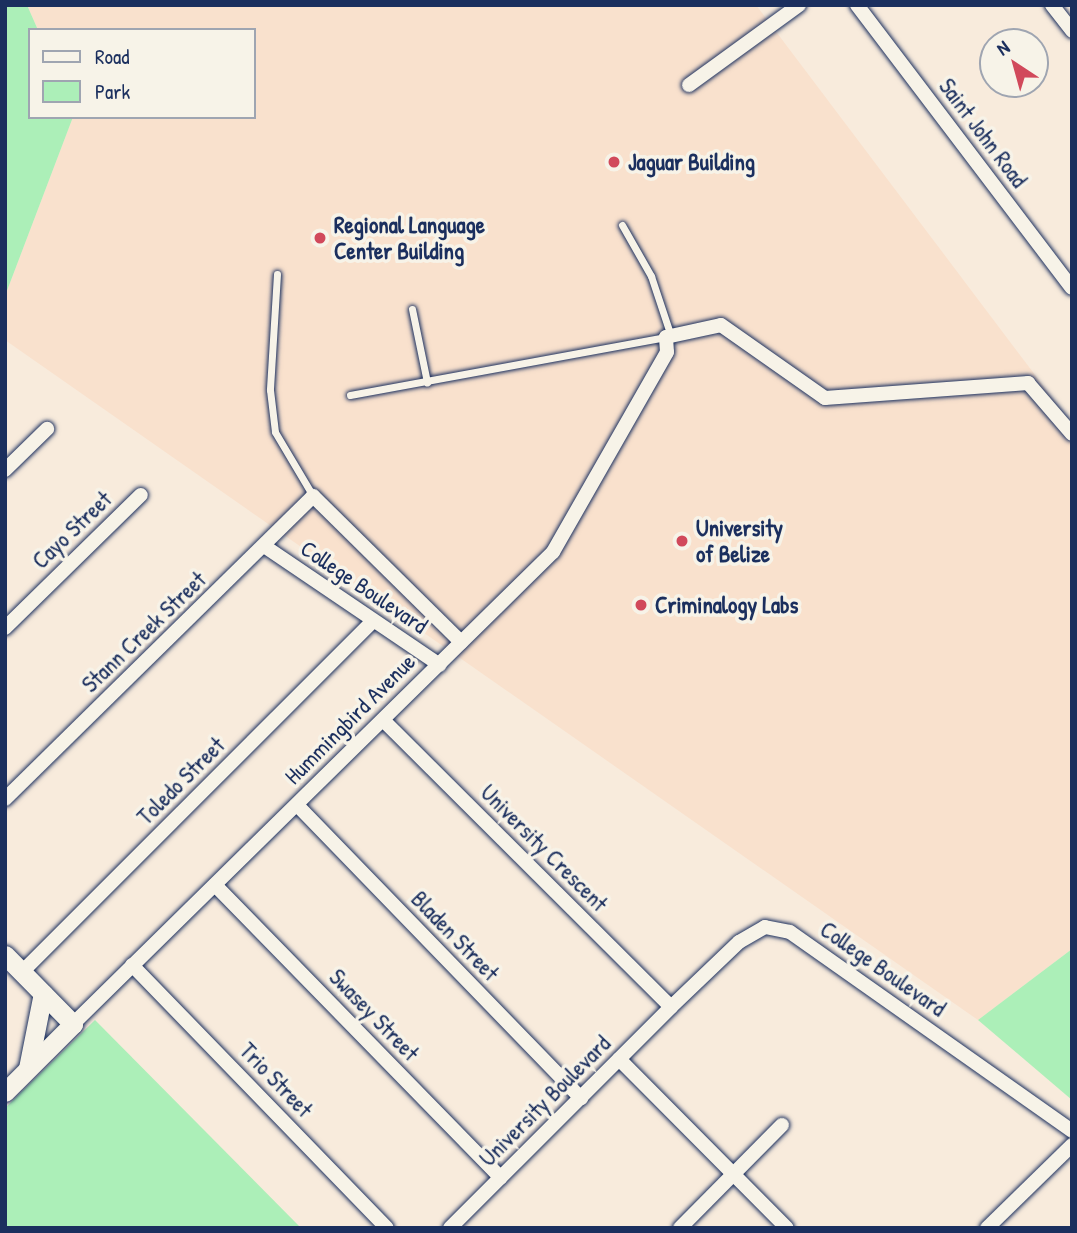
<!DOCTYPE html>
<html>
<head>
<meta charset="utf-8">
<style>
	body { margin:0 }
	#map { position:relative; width:1077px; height:1233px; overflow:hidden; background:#f8ebdc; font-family:"Patrick Hand",sans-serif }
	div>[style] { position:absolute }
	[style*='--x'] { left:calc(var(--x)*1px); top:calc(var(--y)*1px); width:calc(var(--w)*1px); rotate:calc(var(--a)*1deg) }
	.built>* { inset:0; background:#f9e1cd }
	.green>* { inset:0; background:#acefb8 }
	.roads { filter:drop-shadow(0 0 2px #1b2f5e) drop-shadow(0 0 2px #1b2f5e) }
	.lane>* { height:7px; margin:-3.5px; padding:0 3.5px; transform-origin:3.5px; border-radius:3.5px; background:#f7f3e8 }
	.street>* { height:14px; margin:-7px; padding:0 7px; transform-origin:7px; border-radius:7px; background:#f7f3e8 }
	.secondary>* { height:19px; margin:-9.5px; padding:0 9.5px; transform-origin:9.5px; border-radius:9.5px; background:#f7f3e8 }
	.dots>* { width:19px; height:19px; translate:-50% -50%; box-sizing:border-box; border:4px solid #f7f3e8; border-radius:50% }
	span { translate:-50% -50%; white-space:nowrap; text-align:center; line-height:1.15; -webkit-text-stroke:7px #f7f3e8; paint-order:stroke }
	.street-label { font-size:23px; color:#1b2f5e }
	.poi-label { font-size:23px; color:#1b2f5e; font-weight:700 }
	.left { translate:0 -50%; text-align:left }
	.frame { position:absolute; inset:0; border:7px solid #1b2f5e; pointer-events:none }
	.legend { position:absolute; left:28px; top:28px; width:228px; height:91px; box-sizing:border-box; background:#f7f3e8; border:2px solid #9fa5b1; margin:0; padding:9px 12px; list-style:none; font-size:21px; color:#1b2f5e }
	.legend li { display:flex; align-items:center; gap:14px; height:35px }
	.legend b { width:35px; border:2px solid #9fa5b1 }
	.north { position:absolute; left:979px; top:28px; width:70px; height:70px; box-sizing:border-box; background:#f7f3e8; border:2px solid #9fa5b1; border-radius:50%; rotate:324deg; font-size:19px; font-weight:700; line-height:28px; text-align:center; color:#1b2f5e }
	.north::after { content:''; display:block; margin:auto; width:24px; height:32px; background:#d1495b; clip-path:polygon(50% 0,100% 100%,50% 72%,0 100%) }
</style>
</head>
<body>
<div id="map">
	<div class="built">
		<i style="clip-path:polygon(27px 5px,756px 5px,1072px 424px,1072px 949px,978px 1020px,5px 340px,5px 296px,73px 117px,254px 117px,254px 30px,38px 30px)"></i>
	</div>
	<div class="green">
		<i style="clip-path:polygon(5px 5px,27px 5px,38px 30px,30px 30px,30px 117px,73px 117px,5px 296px)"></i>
		<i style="clip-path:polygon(1072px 949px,1072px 1100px,978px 1020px)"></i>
		<i style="clip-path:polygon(95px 1020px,301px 1228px,7px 1228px,5px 1108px)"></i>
	</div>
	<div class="roads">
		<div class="lane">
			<i style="--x:622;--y:225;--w:59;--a:60.4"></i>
			<i style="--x:651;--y:276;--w:63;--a:71.6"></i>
			<i style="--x:277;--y:274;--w:116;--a:93.5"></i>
			<i style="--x:270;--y:390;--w:42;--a:83.2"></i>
			<i style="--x:275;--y:432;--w:74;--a:59.3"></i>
			<i style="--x:412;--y:309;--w:75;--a:78.4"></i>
			<i style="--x:350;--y:395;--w:321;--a:-10.4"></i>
		</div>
		<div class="street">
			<i style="--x:857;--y:5;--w:355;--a:52.8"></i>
			<i style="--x:1052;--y:5;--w:33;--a:52"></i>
			<i style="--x:689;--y:85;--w:136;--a:-36"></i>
			<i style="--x:5;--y:470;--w:59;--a:-44.3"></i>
			<i style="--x:264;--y:546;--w:212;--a:34.1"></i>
			<i style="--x:5;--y:628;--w:190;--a:-44.4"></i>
			<i style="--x:384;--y:721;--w:405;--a:44.9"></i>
			<i style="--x:5;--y:799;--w:432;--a:-44.5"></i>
			<i style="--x:313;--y:496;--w:208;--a:44.6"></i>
			<i style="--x:298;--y:806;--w:407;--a:45.9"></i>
			<i style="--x:215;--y:885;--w:409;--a:45.7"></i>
			<i style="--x:132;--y:965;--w:366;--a:45.9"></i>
			<i style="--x:22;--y:972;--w:496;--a:-45"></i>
			<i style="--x:73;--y:1024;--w:673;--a:-44.52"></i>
			<i style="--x:553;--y:552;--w:230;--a:-60.3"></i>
			<i style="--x:667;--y:352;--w:15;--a:-94"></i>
			<i style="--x:666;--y:337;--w:56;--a:-12.3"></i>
			<i style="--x:721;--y:325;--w:127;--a:35.1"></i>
			<i style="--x:825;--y:398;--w:204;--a:-4.2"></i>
			<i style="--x:1028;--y:383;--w:67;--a:49.2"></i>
			<i style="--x:619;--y:1059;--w:238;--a:45.2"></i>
			<i style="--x:450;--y:1228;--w:313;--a:-45"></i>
			<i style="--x:671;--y:1007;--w:94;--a:-43.7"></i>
			<i style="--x:739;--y:942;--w:30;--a:-30"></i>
			<i style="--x:765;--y:927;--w:25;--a:11"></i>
			<i style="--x:790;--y:932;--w:345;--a:35.2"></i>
			<i style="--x:680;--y:1228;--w:145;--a:-45.3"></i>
			<i style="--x:987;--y:1228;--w:119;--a:-44.3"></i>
		</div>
		<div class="secondary">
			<i style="--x:5;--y:955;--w:97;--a:45.4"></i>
			<i style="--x:73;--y:1024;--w:96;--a:135"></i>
			<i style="--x:28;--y:1068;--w:76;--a:-78.7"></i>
		</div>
	</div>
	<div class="dots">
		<i style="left:614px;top:162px;background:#d1495b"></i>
		<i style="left:320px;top:238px;background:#d1495b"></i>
		<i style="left:682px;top:541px;background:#d1495b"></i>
		<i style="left:641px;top:605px;background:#d1495b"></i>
	</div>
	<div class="street-label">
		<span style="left:983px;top:133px;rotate:53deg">Saint John Road</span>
		<span style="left:72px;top:530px;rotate:-44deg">Cayo Street</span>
		<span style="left:364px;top:587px;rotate:34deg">College Boulevard</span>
		<span style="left:144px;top:632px;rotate:-44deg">Stann Creek Street</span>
		<span style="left:350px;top:719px;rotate:-45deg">Hummingbird Avenue</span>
		<span style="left:181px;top:781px;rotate:-45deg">Toledo Street</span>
		<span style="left:544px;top:848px;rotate:45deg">University Crescent</span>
		<span style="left:455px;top:936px;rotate:46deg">Bladen Street</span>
		<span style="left:883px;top:969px;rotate:35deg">College Boulevard</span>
		<span style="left:374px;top:1015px;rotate:46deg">Swasey Street</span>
		<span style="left:276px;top:1080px;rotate:46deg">Trio Street</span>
		<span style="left:545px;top:1101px;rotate:-45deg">University Boulevard</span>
	</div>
	<div class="poi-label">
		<span class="left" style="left:628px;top:162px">Jaguar Building</span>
		<span class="left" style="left:334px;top:238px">Regional Language<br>Center Building</span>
		<span class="left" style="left:696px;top:541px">University<br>of Belize</span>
		<span class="left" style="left:655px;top:605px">Criminalogy Labs</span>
	</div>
	<div class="frame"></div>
	<ul class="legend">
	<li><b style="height:9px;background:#f7f3e8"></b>Road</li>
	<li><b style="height:19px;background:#acefb8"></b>Park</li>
	</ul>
	<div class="north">N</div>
</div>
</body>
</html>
